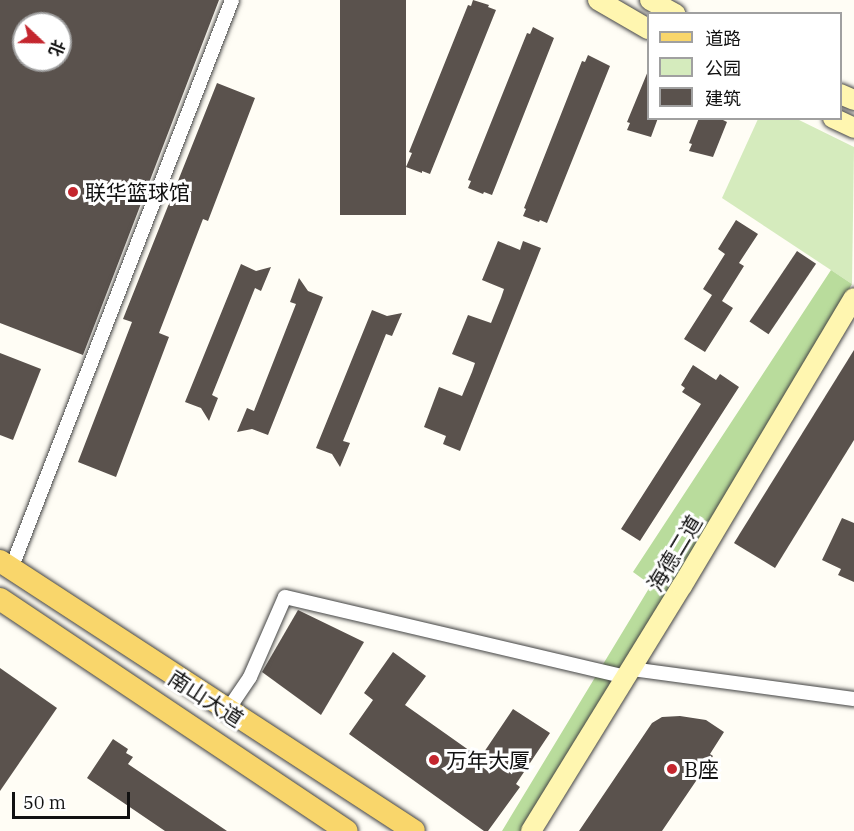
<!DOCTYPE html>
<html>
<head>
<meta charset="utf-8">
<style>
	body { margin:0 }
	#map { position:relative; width:854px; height:831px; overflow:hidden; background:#fffdf5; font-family:"IBM Plex Serif","Noto Sans SC",serif }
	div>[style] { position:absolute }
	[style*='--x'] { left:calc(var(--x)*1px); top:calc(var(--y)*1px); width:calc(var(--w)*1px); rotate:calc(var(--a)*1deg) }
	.green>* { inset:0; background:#d5ebbd }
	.forest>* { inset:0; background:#b9dc9c }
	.building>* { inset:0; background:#5a524d; transform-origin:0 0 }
	.roads { filter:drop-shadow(0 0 2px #444) drop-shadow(0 0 2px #444) }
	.street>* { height:14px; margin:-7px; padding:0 7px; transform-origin:7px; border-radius:7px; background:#fff }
	.secondary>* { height:20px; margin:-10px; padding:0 10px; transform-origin:10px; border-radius:10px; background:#fff6b0 }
	.primary>* { height:22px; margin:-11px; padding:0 11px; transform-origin:11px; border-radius:11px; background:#f9d66b }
	.dots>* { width:16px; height:16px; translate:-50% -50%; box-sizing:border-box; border:3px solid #fff; border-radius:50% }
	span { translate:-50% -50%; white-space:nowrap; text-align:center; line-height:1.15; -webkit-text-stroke:6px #fff; paint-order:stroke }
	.poi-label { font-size:21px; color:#111 }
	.left { translate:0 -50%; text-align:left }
	.street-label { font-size:21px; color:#111 }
	.legend { position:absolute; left:647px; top:12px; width:195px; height:108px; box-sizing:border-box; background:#fff; border:2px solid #a0a0a0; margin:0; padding:8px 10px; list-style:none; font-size:18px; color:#111 }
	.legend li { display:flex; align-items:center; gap:12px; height:30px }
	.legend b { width:30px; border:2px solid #a0a0a0 }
	.north { position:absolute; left:12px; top:12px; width:60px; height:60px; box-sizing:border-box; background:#fff; border:2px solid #a0a0a0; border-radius:50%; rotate:112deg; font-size:16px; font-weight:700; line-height:24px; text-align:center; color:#111 }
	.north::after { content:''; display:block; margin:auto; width:21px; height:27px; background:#c4262e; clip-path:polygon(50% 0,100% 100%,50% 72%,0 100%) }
	.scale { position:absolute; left:12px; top:792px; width:118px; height:27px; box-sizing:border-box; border:3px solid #111; border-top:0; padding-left:8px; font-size:18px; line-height:21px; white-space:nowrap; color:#111; -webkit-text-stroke:4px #fff; paint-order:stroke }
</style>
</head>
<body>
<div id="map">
	<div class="green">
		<i style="clip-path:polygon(758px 119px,797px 119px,854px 147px,852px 284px,722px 198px)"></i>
	</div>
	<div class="forest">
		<i style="clip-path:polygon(831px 270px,852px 284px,756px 450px,629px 662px,521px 831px,502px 831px,651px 585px,633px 572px)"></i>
	</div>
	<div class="building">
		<i style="clip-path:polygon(evenodd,0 0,219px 0,83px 355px,0 323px,0 0,24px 24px,60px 24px,60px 60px,24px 60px,24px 24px)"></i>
		<i style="left:340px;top:0;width:66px;height:215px"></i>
		<i style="clip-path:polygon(473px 0,489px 5px,488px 7px,496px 10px,430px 174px,422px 171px,422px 173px,406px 167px,412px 153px,409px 152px,468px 5px,471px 6px)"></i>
		<i style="clip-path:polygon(533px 27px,554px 38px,492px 195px,484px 192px,483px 194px,468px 188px,471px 181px,468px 180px,527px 33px,530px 34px)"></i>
		<i style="clip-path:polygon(588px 55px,610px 66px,547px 223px,540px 220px,539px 222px,523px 216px,526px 209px,524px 208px,582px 61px,585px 62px)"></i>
		<i style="clip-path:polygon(648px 71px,648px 118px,658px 118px,651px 137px,627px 130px,630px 123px,627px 122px)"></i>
		<i style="clip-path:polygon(217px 83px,255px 98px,208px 221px,203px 219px,159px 333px,169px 337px,116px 477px,78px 462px,132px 322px,123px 319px)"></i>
		<i style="clip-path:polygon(699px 118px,719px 118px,727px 122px,713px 157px,689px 151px,692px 144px,689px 143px)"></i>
		<i style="clip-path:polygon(736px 220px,758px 234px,739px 263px,744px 266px,722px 301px,733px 308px,705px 352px,684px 339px,712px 295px,703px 289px,725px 254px,718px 249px)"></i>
		<i style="clip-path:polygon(498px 241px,520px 250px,523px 241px,541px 248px,460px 451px,443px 444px,446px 436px,424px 427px,439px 387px,462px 396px,472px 372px,475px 363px,452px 354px,468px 315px,491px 323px,501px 298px,504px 289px,482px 280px)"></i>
		<i style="left:797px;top:251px;width:23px;height:85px;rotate:34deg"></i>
		<i style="clip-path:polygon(241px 264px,256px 271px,271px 267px,261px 291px,255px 288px,212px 395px,218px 398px,209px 421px,201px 408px,185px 402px)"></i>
		<i style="clip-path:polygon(299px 278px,308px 291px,323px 297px,268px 435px,252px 429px,237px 432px,247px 408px,254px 411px,296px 304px,290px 302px)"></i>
		<i style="clip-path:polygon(372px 310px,387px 316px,402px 313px,392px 336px,386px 334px,343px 441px,350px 443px,340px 467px,332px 454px,316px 448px)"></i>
		<i style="clip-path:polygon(854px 350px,854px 440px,775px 568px,734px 543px)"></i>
		<i style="clip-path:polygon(0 353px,41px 369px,13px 440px,0 435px)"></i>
		<i style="clip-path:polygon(693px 365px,716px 380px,720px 374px,739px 387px,640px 541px,621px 529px,701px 404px,682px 392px,685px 388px,681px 385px)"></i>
		<i style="clip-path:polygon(842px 518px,854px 523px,854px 582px,838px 575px,841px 569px,822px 560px)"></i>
		<i style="clip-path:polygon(298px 610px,364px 642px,321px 715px,262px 672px)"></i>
		<i style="clip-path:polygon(393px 652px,426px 676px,405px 705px,480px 758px,513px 709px,550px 733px,516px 784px,520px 787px,488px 831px,484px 831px,349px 734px,373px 700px,364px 693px)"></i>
		<i style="clip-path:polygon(0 668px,57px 708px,0 791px)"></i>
		<i style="clip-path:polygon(680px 716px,706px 720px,724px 732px,710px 754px,713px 756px,662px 831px,579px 831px,652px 723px,662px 717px)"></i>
		<i style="clip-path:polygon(113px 739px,128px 749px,126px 753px,133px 757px,128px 764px,227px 831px,165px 831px,87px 778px)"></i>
	</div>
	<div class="roads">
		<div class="street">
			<i style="--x:11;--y:569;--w:610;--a:-68.77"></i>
			<i style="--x:632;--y:669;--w:224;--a:7.7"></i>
			<i style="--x:227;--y:711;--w:41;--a:-55.9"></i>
			<i style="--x:250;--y:677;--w:87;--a:-66.4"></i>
			<i style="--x:285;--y:597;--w:350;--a:13.2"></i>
		</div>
		<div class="secondary">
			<i style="--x:598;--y:0;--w:58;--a:30.1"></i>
			<i style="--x:650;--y:0;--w:29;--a:29"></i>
			<i style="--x:840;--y:94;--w:15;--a:23"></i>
			<i style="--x:833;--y:118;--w:23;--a:25"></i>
			<i style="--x:531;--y:831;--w:288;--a:-58.4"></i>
			<i style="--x:682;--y:586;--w:335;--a:-59.2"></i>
		</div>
		<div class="primary">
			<i style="--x:0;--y:561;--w:494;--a:33.1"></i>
			<i style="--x:0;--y:599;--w:417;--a:33.8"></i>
		</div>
	</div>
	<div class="dots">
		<i style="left:73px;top:192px;background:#c4262e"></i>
		<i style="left:434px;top:760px;background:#c4262e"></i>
		<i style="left:672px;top:769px;background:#c4262e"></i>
	</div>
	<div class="poi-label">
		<span class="left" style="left:85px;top:192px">联华篮球馆</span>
		<span class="left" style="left:446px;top:760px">万年大厦</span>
		<span class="left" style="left:684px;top:769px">B座</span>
	</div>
	<div class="street-label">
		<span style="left:674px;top:553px;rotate:-59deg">海德二道</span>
		<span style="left:206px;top:698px;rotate:33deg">南山大道</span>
	</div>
	<ul class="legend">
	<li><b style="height:8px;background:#f9d66b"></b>道路</li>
	<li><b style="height:16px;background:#d5ebbd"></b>公园</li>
	<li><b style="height:16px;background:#5a524d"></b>建筑</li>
	</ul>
	<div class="north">北</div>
	<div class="scale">50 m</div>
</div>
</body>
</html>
